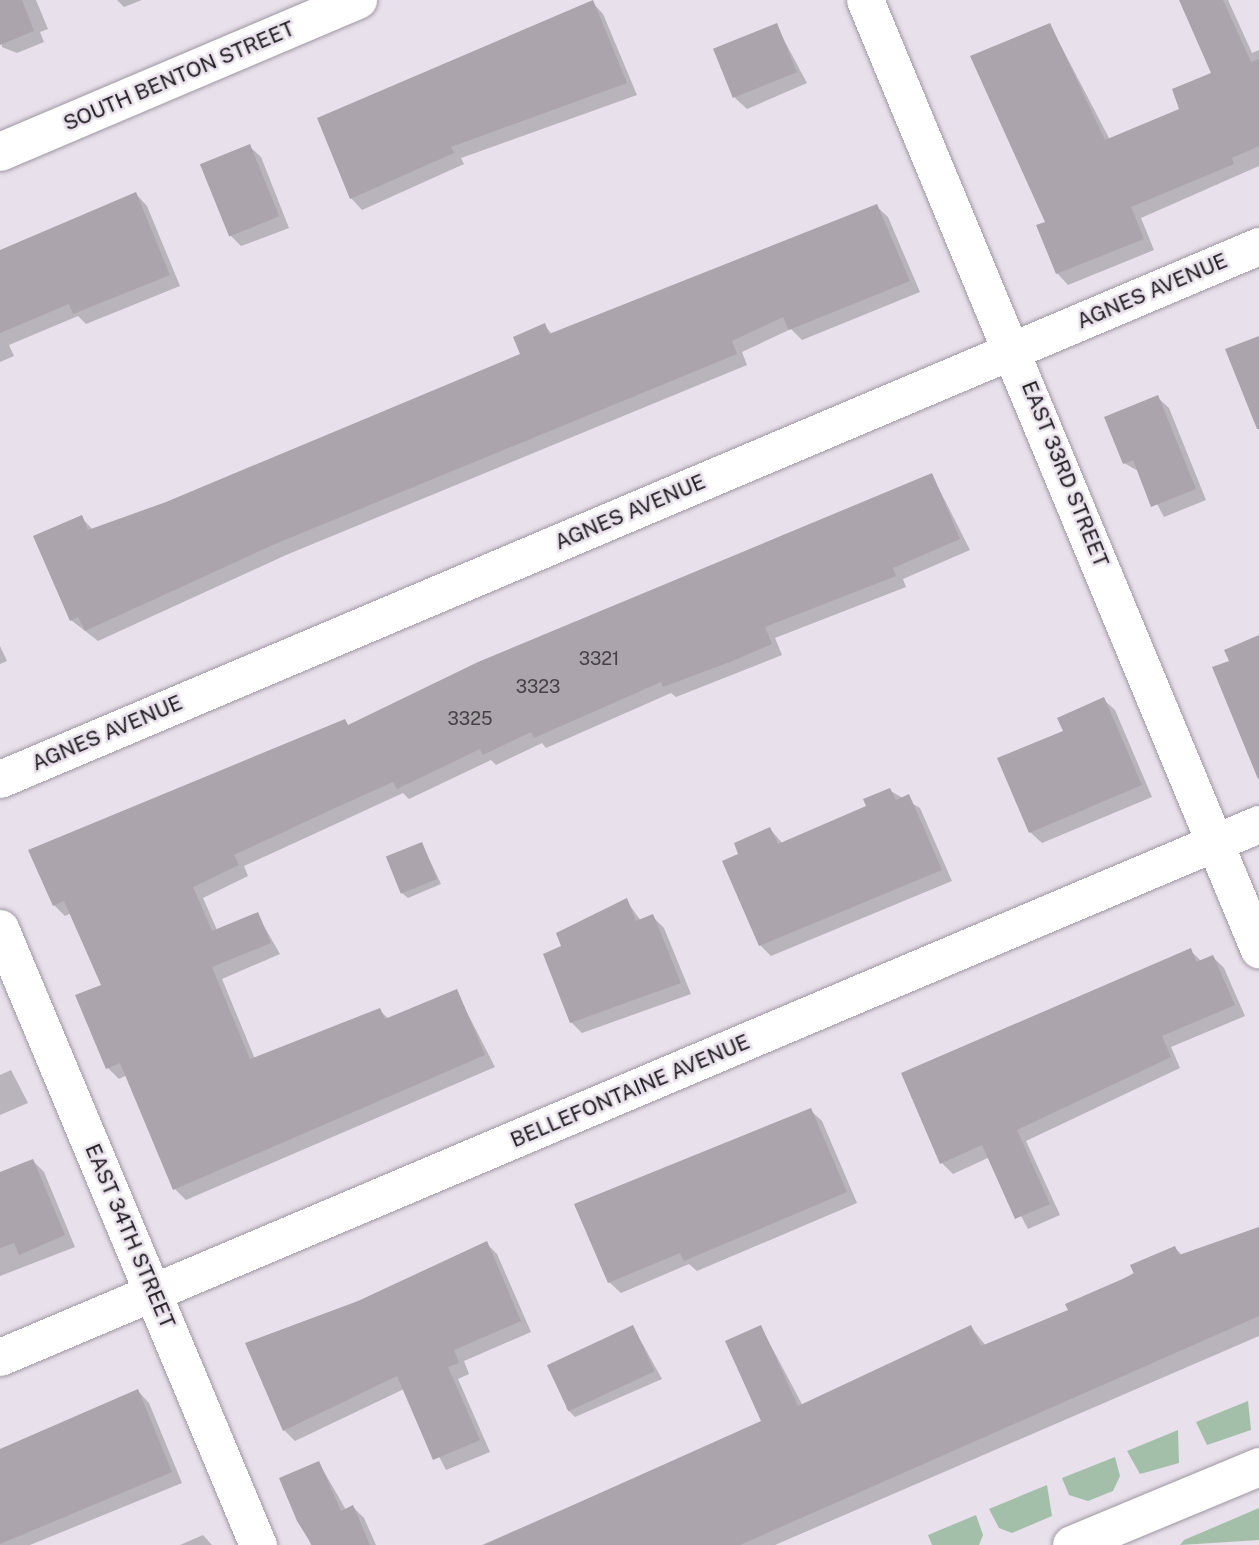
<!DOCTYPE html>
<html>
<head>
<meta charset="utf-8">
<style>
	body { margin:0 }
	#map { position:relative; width:1259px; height:1545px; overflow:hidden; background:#e8e0ea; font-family:"Public Sans",sans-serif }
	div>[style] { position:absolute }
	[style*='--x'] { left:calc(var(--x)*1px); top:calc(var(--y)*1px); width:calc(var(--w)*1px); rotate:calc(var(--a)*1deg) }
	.green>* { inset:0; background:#a3bfaa }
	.shadow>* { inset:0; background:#0003 }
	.building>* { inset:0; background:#aca4ad; transform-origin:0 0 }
	.roads { filter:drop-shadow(0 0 2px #9e97a1) drop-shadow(0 0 2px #9e97a1) }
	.minor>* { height:37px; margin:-18.5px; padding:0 18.5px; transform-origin:18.5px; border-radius:18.5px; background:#fff }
	.tertiary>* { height:38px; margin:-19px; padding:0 19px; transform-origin:19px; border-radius:19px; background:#fff }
	.secondary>* { height:38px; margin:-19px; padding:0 19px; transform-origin:19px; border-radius:19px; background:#fff }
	span { translate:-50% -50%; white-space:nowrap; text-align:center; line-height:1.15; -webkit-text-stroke:5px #e8e0ea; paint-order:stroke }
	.number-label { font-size:18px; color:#454146 }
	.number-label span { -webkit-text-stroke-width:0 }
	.street-label { font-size:21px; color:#232024 }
</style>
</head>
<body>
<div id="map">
	<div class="green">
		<i style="clip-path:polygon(1248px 1401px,1251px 1430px,1207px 1445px,1196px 1422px)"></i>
		<i style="clip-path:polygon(1178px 1430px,1179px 1463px,1140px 1474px,1127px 1451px)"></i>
		<i style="clip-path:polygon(1115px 1457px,1120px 1476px,1113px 1491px,1088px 1501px,1069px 1495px,1062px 1478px)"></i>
		<i style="clip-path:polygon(1047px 1485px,1052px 1516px,1012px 1533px,999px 1528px,989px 1509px)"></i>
		<i style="clip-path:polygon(1259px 1508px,1259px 1540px,1180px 1545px,1184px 1540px)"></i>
		<i style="clip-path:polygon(976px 1515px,983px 1535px,979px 1545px,932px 1545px,928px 1535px)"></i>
	</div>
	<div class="shadow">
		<i style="clip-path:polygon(0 0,36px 0,48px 29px,40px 32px,44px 42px,17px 53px,2px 47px)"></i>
		<i style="clip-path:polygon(117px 0,142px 0,124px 7px)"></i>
		<i style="clip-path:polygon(1181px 0,1228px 0,1252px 53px,1259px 50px,1259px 166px,1141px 218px,1154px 250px,1068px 285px,1057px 273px,1047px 223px,1050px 25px,1110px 140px,1182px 110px,1213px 74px)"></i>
		<i style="clip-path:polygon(592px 2px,603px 14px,637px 95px,461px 158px,464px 164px,362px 210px,351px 198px,320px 119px)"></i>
		<i style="clip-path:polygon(776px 25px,807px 83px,747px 109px,735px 98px)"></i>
		<i style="clip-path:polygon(249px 146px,261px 157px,289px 228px,241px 246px,230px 235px)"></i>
		<i style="clip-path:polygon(136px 194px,147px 206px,180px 286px,86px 324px,78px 316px,9px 345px,14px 356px,0 362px,0 253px)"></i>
		<i style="clip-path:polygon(876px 206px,888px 217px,920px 292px,802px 340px,791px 329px,742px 352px,747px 365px,286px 555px,98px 641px,71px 620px,81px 517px,93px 530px,166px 503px,522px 355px,544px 325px,553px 335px)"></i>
		<i style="clip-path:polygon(1157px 397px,1169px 408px,1206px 500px,1164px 517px,1140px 472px,1124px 463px)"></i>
		<i style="clip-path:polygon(932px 475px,970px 550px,903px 579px,906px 587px,775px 638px,782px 655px,676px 697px,671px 693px,546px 748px,542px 743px,496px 765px,491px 760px,409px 799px,403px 793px,244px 866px,248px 876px,203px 898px,217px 930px,257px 914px,280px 954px,222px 979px,255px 1059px,379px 1010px,389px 1019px,456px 991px,495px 1067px,186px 1200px,175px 1189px,127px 1075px,119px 1079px,108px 1068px,103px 986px,71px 913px,65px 916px,54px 905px,345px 721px,349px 726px)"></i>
		<i style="clip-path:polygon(0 646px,7px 661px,0 664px)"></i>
		<i style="clip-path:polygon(1103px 699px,1115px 710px,1152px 797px,1042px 843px,1030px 832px,1065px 732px)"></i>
		<i style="clip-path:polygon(889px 790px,920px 808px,952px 881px,771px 956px,760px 945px,740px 855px,770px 829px,783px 844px,868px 807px)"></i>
		<i style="clip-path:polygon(422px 844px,441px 884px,408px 898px,402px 893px)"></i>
		<i style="clip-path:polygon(626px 900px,641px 921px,652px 916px,664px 928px,691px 994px,582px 1033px,571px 1022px,563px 947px)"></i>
		<i style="clip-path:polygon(1190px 950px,1202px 962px,1213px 957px,1224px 968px,1245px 1016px,1171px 1047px,1180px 1068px,1026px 1141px,1060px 1215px,1028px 1229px,990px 1157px,953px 1174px,942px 1163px)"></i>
		<i style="clip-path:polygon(11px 1070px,28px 1103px,0 1115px,0 1075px)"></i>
		<i style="clip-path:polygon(810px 1110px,822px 1121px,857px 1203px,697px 1271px,689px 1264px,621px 1293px,609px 1282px)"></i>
		<i style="clip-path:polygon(33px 1161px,44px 1172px,75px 1247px,0 1276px,0 1174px)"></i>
		<i style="clip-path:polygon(1259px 1227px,1259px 1336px,775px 1545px,482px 1545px,763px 1422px,761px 1327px,803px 1406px,971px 1327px,986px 1346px,1070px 1311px,1175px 1248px,1183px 1256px)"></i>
		<i style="clip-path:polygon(486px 1243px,497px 1254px,531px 1332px,464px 1361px,469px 1374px,458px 1379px,490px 1452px,446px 1470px,404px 1389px,295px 1441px,284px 1430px,358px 1303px)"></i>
		<i style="clip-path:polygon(633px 1327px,662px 1379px,575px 1417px,566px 1408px)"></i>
		<i style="clip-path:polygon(138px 1391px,149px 1403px,182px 1483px,30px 1545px,0 1545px,0 1450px)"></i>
		<i style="clip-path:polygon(319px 1463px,346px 1510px,353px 1507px,364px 1518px,376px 1545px,311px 1545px,282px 1479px)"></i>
		<i style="clip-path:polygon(203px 1535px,212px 1545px,180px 1545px)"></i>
	</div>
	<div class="building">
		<i style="clip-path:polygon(0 0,22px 0,34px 31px,0 45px)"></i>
		<i style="clip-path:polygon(593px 0,627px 83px,451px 147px,454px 153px,350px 199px,317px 118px)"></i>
		<i style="clip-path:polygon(1179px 0,1223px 0,1251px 62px,1259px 59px,1259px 146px,1232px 158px,1234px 164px,1131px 207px,1144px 239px,1056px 274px,1036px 225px,1045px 222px,970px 56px,1050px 23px,1105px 140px,1179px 109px,1172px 89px,1211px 73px)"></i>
		<i style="left:777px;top:23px;width:53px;height:69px;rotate:68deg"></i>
		<i style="left:250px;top:144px;width:78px;height:54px;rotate:68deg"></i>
		<i style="clip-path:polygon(136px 192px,170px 275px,73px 314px,69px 304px,0 333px,0 250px)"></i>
		<i style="clip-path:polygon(877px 204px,910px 281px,789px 330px,783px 317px,732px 341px,737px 354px,275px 544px,85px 631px,78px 617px,70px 621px,33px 536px,82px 515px,88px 530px,166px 502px,520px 354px,513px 337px,545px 323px,549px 334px)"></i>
		<i style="clip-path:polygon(1259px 336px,1259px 429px,1257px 429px,1225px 349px)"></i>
		<i style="clip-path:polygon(1158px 395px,1196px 489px,1151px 507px,1133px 460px,1123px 464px,1104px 417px)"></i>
		<i style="clip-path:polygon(932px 473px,960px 539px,893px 568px,896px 576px,765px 627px,772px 644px,730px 662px,663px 687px,661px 682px,534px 738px,531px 732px,483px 755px,480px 749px,397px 789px,393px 782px,335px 808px,234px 855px,239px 865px,193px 887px,212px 931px,258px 912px,271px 943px,212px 967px,250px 1059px,380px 1008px,385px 1019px,457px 989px,485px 1055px,173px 1190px,120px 1063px,106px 1069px,75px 995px,101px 985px,64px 901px,53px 906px,28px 850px,345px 719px,348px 725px,478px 662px)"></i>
		<i style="clip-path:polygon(1259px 635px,1259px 779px,1258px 779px,1212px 667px,1229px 661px,1224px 650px)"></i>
		<i style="clip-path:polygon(1104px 697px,1142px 785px,1029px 833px,997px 758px,1063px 731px,1057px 718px)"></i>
		<i style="clip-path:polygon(890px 788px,896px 800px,909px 794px,942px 870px,759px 946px,722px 861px,738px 854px,734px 843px,770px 827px,778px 844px,866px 806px,863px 799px)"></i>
		<i style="left:422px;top:842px;width:40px;height:39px;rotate:68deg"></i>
		<i style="clip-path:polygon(627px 898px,636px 921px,653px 914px,681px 983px,570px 1023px,543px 954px,561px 946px,556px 933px)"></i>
		<i style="clip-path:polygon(1191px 948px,1196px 962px,1213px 955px,1235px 1005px,1162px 1036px,1171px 1057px,1017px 1130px,1050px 1204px,1015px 1219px,982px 1145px,940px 1164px,901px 1073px)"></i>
		<i style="clip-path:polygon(811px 1108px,847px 1192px,684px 1261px,680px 1253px,608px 1283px,574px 1204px)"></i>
		<i style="clip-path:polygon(33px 1159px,65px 1235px,19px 1255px,14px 1243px,0 1248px,0 1172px)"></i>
		<i style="clip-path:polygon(1259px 1227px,1259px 1316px,740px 1545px,484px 1545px,761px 1421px,725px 1341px,761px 1325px,798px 1406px,971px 1325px,981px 1346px,1068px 1310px,1065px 1304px,1134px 1274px,1130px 1265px,1175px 1246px,1179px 1255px)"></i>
		<i style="clip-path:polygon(487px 1241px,521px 1321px,454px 1350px,459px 1363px,448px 1367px,480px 1440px,433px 1460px,397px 1376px,283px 1431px,245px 1343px,358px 1301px)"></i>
		<i style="left:633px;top:1325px;width:51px;height:95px;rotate:65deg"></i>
		<i style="clip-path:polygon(138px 1389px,172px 1472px,0 1544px,0 1449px)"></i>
		<i style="clip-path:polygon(319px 1461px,341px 1511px,353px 1505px,370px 1545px,312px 1545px,297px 1521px,279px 1478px)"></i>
	</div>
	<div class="roads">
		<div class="minor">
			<i style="--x:865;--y:0;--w:1028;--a:67.47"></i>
			<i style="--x:0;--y:779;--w:1367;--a:-22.95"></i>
			<i style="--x:0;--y:928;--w:669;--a:67.31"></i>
			<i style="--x:0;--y:1357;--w:1367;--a:-22.95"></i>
		</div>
		<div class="tertiary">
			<i style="--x:0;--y:152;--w:389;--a:-23"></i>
		</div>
		<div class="secondary">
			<i style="--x:1072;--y:1545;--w:203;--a:-22.6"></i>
		</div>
	</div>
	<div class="number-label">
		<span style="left:599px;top:659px">3321</span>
		<span style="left:538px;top:687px">3323</span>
		<span style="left:470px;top:719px">3325</span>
	</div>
	<div class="street-label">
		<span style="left:179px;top:76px;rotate:-23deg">SOUTH BENTON STREET</span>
		<span style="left:1152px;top:291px;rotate:-23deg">AGNES AVENUE</span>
		<span style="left:1065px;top:474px;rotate:68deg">EAST 33RD STREET</span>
		<span style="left:630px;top:512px;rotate:-23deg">AGNES AVENUE</span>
		<span style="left:107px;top:733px;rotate:-23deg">AGNES AVENUE</span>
		<span style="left:630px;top:1091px;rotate:-23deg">BELLEFONTAINE AVENUE</span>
		<span style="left:130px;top:1236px;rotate:67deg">EAST 34TH STREET</span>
	</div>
</div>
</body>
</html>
